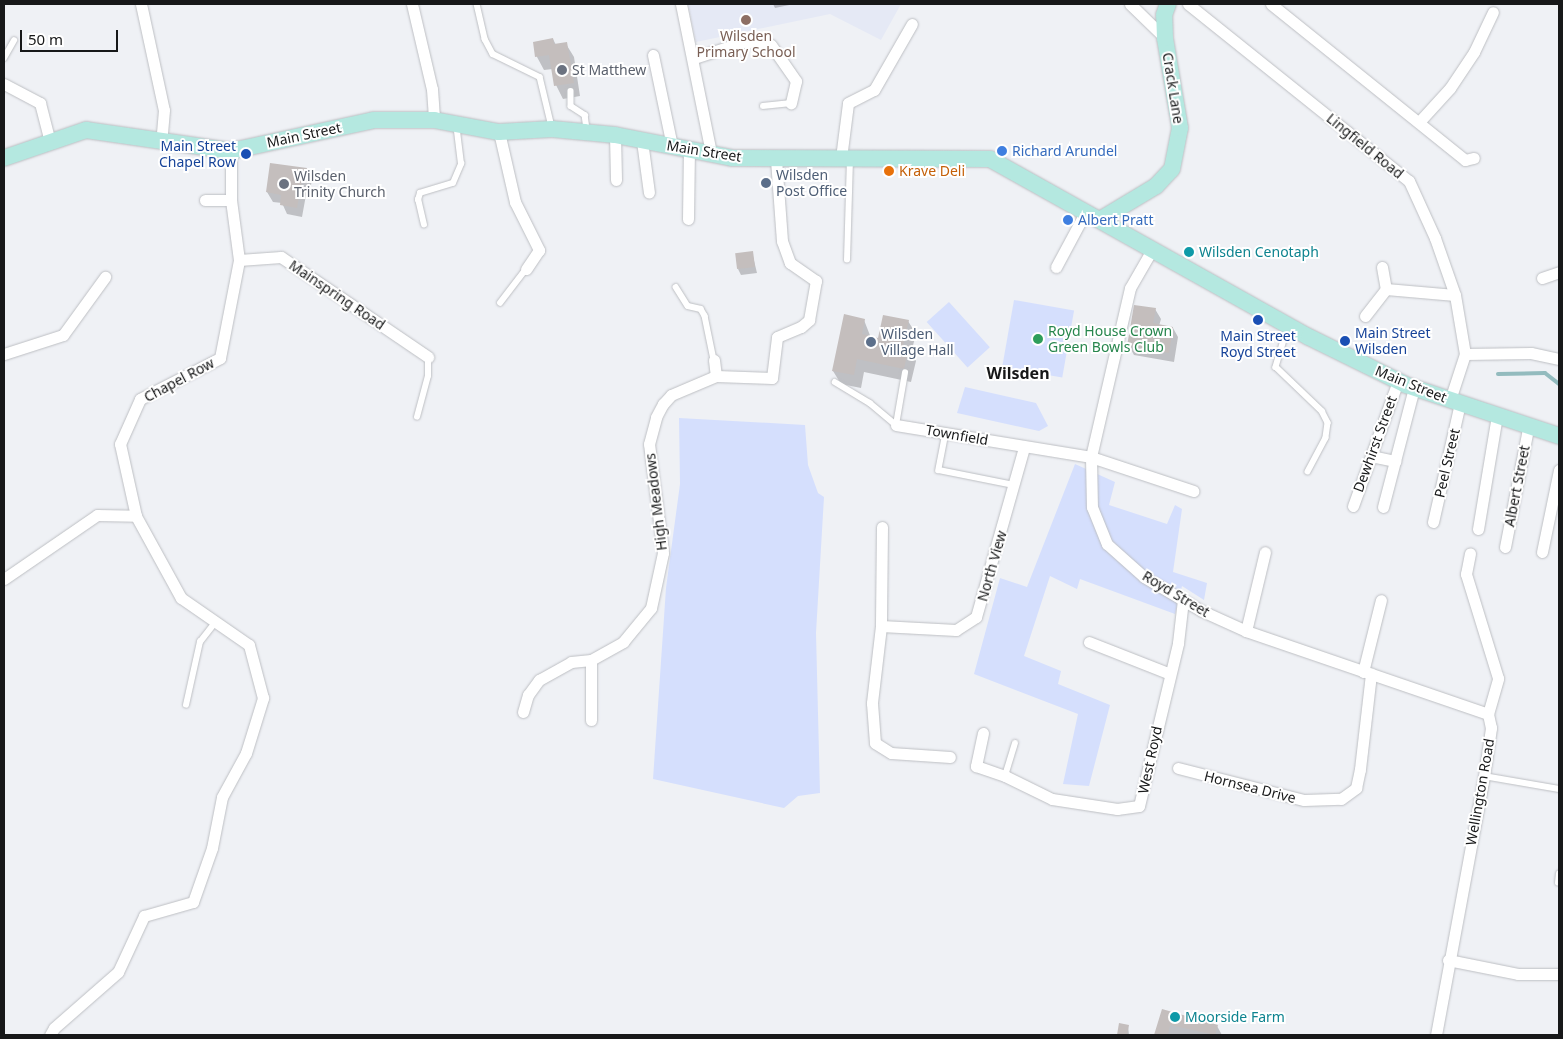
<!DOCTYPE html>
<html>
<head>
<meta charset="utf-8">
<style>
	body { margin:0 }
	#map { position:relative; width:1563px; height:1039px; overflow:hidden; background:#eff1f5; font-family:"Noto Sans",sans-serif }
	div>[style] { position:absolute }
	[style*='--x'] { left:calc(var(--x)*1px); top:calc(var(--y)*1px); width:calc(var(--w)*1px); rotate:calc(var(--a)*1deg) }
	.built>* { inset:0; background:#e5e9f5 }
	.green>* { inset:0; background:#d5dffd; transform-origin:0 0 }
	.shadow>* { inset:0; background:#0003 }
	.stream>* { height:4px; margin:-2px; padding:0 2px; transform-origin:2px; border-radius:2px; background:#93bbbe }
	.building>* { inset:0; background:#c4bebd; transform-origin:0 0 }
	.roads { filter:drop-shadow(0 0 1px #bdbfc3) drop-shadow(0 0 1px #bdbfc3) }
	.lane>* { height:5.5px; margin:-2.75px; padding:0 2.75px; transform-origin:2.75px; border-radius:2.75px; background:#fff }
	.street>* { height:11px; margin:-5.5px; padding:0 5.5px; transform-origin:5.5px; border-radius:5.5px; background:#fff }
	.secondary>* { height:16px; margin:-8px; padding:0 8px; transform-origin:8px; border-radius:8px; background:#b4e8e0 }
	.dots>* { width:14px; height:14px; translate:-50% -50%; box-sizing:border-box; border:2px solid #fff; border-radius:50% }
	span { translate:-50% -50%; white-space:nowrap; text-align:center; line-height:1.15; -webkit-text-stroke:4px #fff; paint-order:stroke }
	.education-label { font-size:14px; color:#785e54 }
	.worship-label { font-size:14px; color:#5b616d }
	.left { translate:0 -50%; text-align:left }
	.street-label { font-size:14px; color:#171819 }
	.transit-label { font-size:14px; color:#164399 }
	.right { translate:-100% -50%; text-align:right }
	.shop-label { font-size:14px; color:#366cbe }
	.food-label { font-size:14px; color:#c56008 }
	.service-label { font-size:14px; color:#4e5e75 }
	.culture-label { font-size:14px; color:#0d838f }
	.leisure-label { font-size:14px; color:#27864d }
	.quarter-label { font-size:16px; color:#171819; font-weight:700 }
	.frame { position:absolute; inset:0; border:5px solid #171819; pointer-events:none }
	.scale { position:absolute; left:20px; top:30px; width:98px; height:22px; box-sizing:border-box; border:2px solid #171819; border-top:0; padding-left:6px; font-size:15px; line-height:18px; white-space:nowrap; color:#171819; -webkit-text-stroke:4px #fff; paint-order:stroke }
</style>
</head>
<body>
<div id="map">
	<div class="built">
		<i style="clip-path:polygon(688px 4px,901px 4px,881px 40px,830px 14px,696px 42px)"></i>
	</div>
	<div class="green">
		<i style="left:1014px;top:300px;width:61px;height:68px;rotate:10deg"></i>
		<i style="left:949px;top:302px;width:61px;height:30px;rotate:48deg"></i>
		<i style="clip-path:polygon(965px 387px,1036px 403px,1048px 426px,1039px 431px,957px 413px)"></i>
		<i style="clip-path:polygon(679px 418px,805px 425px,808px 465px,818px 493px,824px 497px,816px 633px,820px 793px,798px 796px,784px 808px,653px 779px,666px 588px,680px 484px)"></i>
		<i style="clip-path:polygon(1075px 464px,1115px 482px,1109px 505px,1167px 524px,1175px 505px,1182px 509px,1173px 572px,1207px 583px,1204px 600px,1182px 586px,1175px 614px,1080px 579px,1077px 589px,1050px 576px,1024px 656px,1061px 671px,1058px 684px,1110px 705px,1089px 786px,1063px 784px,1078px 714px,974px 674px,1000px 578px,1027px 587px)"></i>
	</div>
	<div class="shadow">
		<i style="clip-path:polygon(773px 4px,794px 4px,775px 8px)"></i>
		<i style="clip-path:polygon(553px 39px,556px 45px,566px 44px,574px 57px,580px 96px,563px 99px,556px 85px,553px 69px,544px 70px,537px 57px,534px 43px)"></i>
		<i style="clip-path:polygon(306px 169px,312px 179px,311px 185px,308px 184px,302px 217px,287px 214px,282px 203px,273px 202px,267px 192px)"></i>
		<i style="clip-path:polygon(752px 252px,757px 273px,741px 275px,738px 269px)"></i>
		<i style="clip-path:polygon(1155px 309px,1161px 319px,1159px 326px,1173px 328px,1178px 337px,1174px 362px,1134px 355px,1129px 346px)"></i>
		<i style="clip-path:polygon(864px 320px,871px 338px,879px 340px,908px 321px,916px 334px,911px 353px,916px 361px,911px 382px,864px 372px,861px 388px,841px 384px,833px 371px)"></i>
		<i style="clip-path:polygon(1163px 1011px,1217px 1026px,1222px 1035px,1156px 1035px)"></i>
		<i style="clip-path:polygon(1120px 1025px,1128px 1026px,1129px 1035px,1119px 1035px)"></i>
	</div>
	<div class="stream">
		<i style="--x:1498;--y:374;--w:47;--a:-1.2"></i>
		<i style="--x:1545;--y:373;--w:18;--a:38"></i>
	</div>
	<div class="building">
		<i style="clip-path:polygon(553px 38px,554px 44px,567px 42px,574px 83px,554px 86px,549px 55px,535px 57px,533px 42px)"></i>
		<i style="clip-path:polygon(270px 163px,307px 168px,306px 175px,303px 175px,297px 208px,280px 205px,281px 195px,266px 192px)"></i>
		<i style="left:753px;top:251px;width:16px;height:18px;rotate:83deg"></i>
		<i style="clip-path:polygon(1134px 305px,1156px 308px,1153px 323px,1173px 327px,1169px 353px,1127px 346px)"></i>
		<i style="clip-path:polygon(844px 314px,865px 319px,862px 334px,878px 338px,883px 315px,909px 320px,903px 345px,909px 346px,904px 369px,857px 359px,854px 375px,832px 371px)"></i>
		<i style="clip-path:polygon(1162px 1009px,1218px 1025px,1215px 1035px,1170px 1025px,1168px 1035px,1154px 1035px)"></i>
		<i style="clip-path:polygon(1119px 1023px,1129px 1025px,1127px 1035px,1117px 1035px)"></i>
	</div>
	<div class="roads">
		<div class="lane">
			<i style="--x:477;--y:4;--w:36;--a:77"></i>
			<i style="--x:485;--y:39;--w:17;--a:62"></i>
			<i style="--x:493;--y:54;--w:52;--a:26.1"></i>
			<i style="--x:540;--y:77;--w:51;--a:76.5"></i>
			<i style="--x:4;--y:58;--w:20;--a:-60"></i>
			<i style="--x:571;--y:91;--w:15;--a:90"></i>
			<i style="--x:571;--y:106;--w:17;--a:33"></i>
			<i style="--x:585;--y:115;--w:15;--a:82"></i>
			<i style="--x:763;--y:106;--w:28;--a:-6"></i>
			<i style="--x:424;--y:225;--w:26;--a:-103"></i>
			<i style="--x:418;--y:200;--w:7;--a:-74"></i>
			<i style="--x:420;--y:193;--w:34;--a:-17"></i>
			<i style="--x:453;--y:183;--w:21;--a:-67"></i>
			<i style="--x:461;--y:164;--w:38;--a:-97"></i>
			<i style="--x:847;--y:260;--w:100;--a:-88.3"></i>
			<i style="--x:676;--y:287;--w:22;--a:58"></i>
			<i style="--x:688;--y:306;--w:13;--a:13"></i>
			<i style="--x:701;--y:309;--w:8;--a:60"></i>
			<i style="--x:705;--y:316;--w:45;--a:78.4"></i>
			<i style="--x:500;--y:303;--w:43;--a:-52.6"></i>
			<i style="--x:1288;--y:327;--w:42;--a:106.7"></i>
			<i style="--x:1276;--y:367;--w:64;--a:43.7"></i>
			<i style="--x:1322;--y:411;--w:13;--a:63"></i>
			<i style="--x:1328;--y:423;--w:15;--a:98"></i>
			<i style="--x:1326;--y:438;--w:38;--a:118"></i>
			<i style="--x:835;--y:382;--w:41;--a:31"></i>
			<i style="--x:870;--y:403;--w:34;--a:40"></i>
			<i style="--x:896;--y:425;--w:53;--a:-80.2"></i>
			<i style="--x:417;--y:417;--w:42;--a:-75"></i>
			<i style="--x:428;--y:376;--w:19;--a:-90"></i>
			<i style="--x:946;--y:433;--w:38;--a:101"></i>
			<i style="--x:939;--y:470;--w:76;--a:11.3"></i>
			<i style="--x:186;--y:705;--w:65;--a:-77.5"></i>
			<i style="--x:200;--y:642;--w:24;--a:-52"></i>
			<i style="--x:1005;--y:776;--w:34;--a:-73"></i>
			<i style="--x:1484;--y:776;--w:76;--a:9.8"></i>
			<i style="--x:1558;--y:883;--w:9;--a:-84"></i>
		</div>
		<div class="street">
			<i style="--x:141;--y:4;--w:108;--a:77.8"></i>
			<i style="--x:164;--y:110;--w:33;--a:95"></i>
			<i style="--x:412;--y:4;--w:87;--a:76.8"></i>
			<i style="--x:432;--y:89;--w:31;--a:86"></i>
			<i style="--x:681;--y:4;--w:152;--a:78.6"></i>
			<i style="--x:1130;--y:4;--w:49;--a:44.2"></i>
			<i style="--x:1188;--y:4;--w:283;--a:38.7"></i>
			<i style="--x:1409;--y:181;--w:63;--a:65.5"></i>
			<i style="--x:1435;--y:238;--w:60;--a:70.7"></i>
			<i style="--x:1455;--y:295;--w:60;--a:80.4"></i>
			<i style="--x:1465;--y:354;--w:48;--a:108.1"></i>
			<i style="--x:1271;--y:4;--w:249;--a:38.8"></i>
			<i style="--x:1465;--y:160;--w:9;--a:-13"></i>
			<i style="--x:653;--y:55;--w:93;--a:78.2"></i>
			<i style="--x:694;--y:58;--w:55;--a:-18.1"></i>
			<i style="--x:746;--y:41;--w:25;--a:9"></i>
			<i style="--x:771;--y:45;--w:44;--a:55.2"></i>
			<i style="--x:796;--y:81;--w:23;--a:103"></i>
			<i style="--x:4;--y:84;--w:41;--a:27.8"></i>
			<i style="--x:40;--y:103;--w:40;--a:75.6"></i>
			<i style="--x:1419;--y:122;--w:46;--a:-47.6"></i>
			<i style="--x:1450;--y:88;--w:43;--a:-56.3"></i>
			<i style="--x:1474;--y:52;--w:44;--a:-64.6"></i>
			<i style="--x:499;--y:132;--w:72;--a:77.1"></i>
			<i style="--x:515;--y:202;--w:54;--a:63.4"></i>
			<i style="--x:539;--y:250;--w:23;--a:124"></i>
			<i style="--x:615;--y:135;--w:45;--a:88.7"></i>
			<i style="--x:642;--y:141;--w:52;--a:82.3"></i>
			<i style="--x:841;--y:158;--w:55;--a:-82.7"></i>
			<i style="--x:848;--y:103;--w:29;--a:-27"></i>
			<i style="--x:874;--y:90;--w:76;--a:-60.1"></i>
			<i style="--x:205;--y:200;--w:26;--a:0"></i>
			<i style="--x:688;--y:219;--w:71;--a:-89.2"></i>
			<i style="--x:1153;--y:248;--w:46;--a:119.9"></i>
			<i style="--x:1130;--y:288;--w:173;--a:103"></i>
			<i style="--x:1091;--y:457;--w:50;--a:88.9"></i>
			<i style="--x:1092;--y:507;--w:40;--a:68"></i>
			<i style="--x:1107;--y:544;--w:50;--a:41.7"></i>
			<i style="--x:1144;--y:577;--w:67;--a:30.4"></i>
			<i style="--x:1202;--y:611;--w:48;--a:24.4"></i>
			<i style="--x:1246;--y:631;--w:256;--a:18.9"></i>
			<i style="--x:239;--y:260;--w:42;--a:-4.1"></i>
			<i style="--x:281;--y:257;--w:178;--a:34.2"></i>
			<i style="--x:1056;--y:267;--w:64;--a:-61.8"></i>
			<i style="--x:1382;--y:267;--w:22;--a:80"></i>
			<i style="--x:1386;--y:289;--w:69;--a:5"></i>
			<i style="--x:1542;--y:278;--w:18;--a:-19"></i>
			<i style="--x:1365;--y:316;--w:34;--a:-52"></i>
			<i style="--x:4;--y:354;--w:62;--a:-17.9"></i>
			<i style="--x:63;--y:335;--w:72;--a:-54.1"></i>
			<i style="--x:1465;--y:354;--w:66;--a:-0.9"></i>
			<i style="--x:1531;--y:353;--w:29;--a:12"></i>
			<i style="--x:714;--y:360;--w:16;--a:83"></i>
			<i style="--x:896;--y:425;--w:198;--a:9.3"></i>
			<i style="--x:1091;--y:457;--w:108;--a:18.4"></i>
			<i style="--x:1371;--y:456;--w:25;--a:12"></i>
			<i style="--x:1353;--y:506;--w:133;--a:-70.2"></i>
			<i style="--x:1383;--y:507;--w:123;--a:-75.4"></i>
			<i style="--x:1433;--y:522;--w:122;--a:-77.2"></i>
			<i style="--x:882;--y:527;--w:99;--a:90.6"></i>
			<i style="--x:881;--y:626;--w:78;--a:96.7"></i>
			<i style="--x:872;--y:703;--w:40;--a:85.7"></i>
			<i style="--x:875;--y:743;--w:19;--a:32"></i>
			<i style="--x:891;--y:753;--w:59;--a:3.9"></i>
			<i style="--x:1478;--y:529;--w:116;--a:-80.5"></i>
			<i style="--x:1505;--y:547;--w:125;--a:-79"></i>
			<i style="--x:1542;--y:552;--w:84;--a:-78.3"></i>
			<i style="--x:4;--y:579;--w:113;--a:-34.5"></i>
			<i style="--x:97;--y:515;--w:39;--a:1"></i>
			<i style="--x:881;--y:626;--w:75;--a:3.1"></i>
			<i style="--x:956;--y:630;--w:24;--a:-33"></i>
			<i style="--x:976;--y:617;--w:177;--a:-74.2"></i>
			<i style="--x:1246;--y:631;--w:81;--a:-76.5"></i>
			<i style="--x:1089;--y:642;--w:85;--a:21.4"></i>
			<i style="--x:1363;--y:672;--w:74;--a:-76"></i>
			<i style="--x:523;--y:712;--w:18;--a:-74"></i>
			<i style="--x:528;--y:695;--w:19;--a:-54"></i>
			<i style="--x:539;--y:680;--w:37;--a:-29"></i>
			<i style="--x:571;--y:662;--w:20;--a:-6"></i>
			<i style="--x:591;--y:660;--w:37;--a:-29"></i>
			<i style="--x:623;--y:642;--w:44;--a:-50.5"></i>
			<i style="--x:651;--y:608;--w:56;--a:-77.7"></i>
			<i style="--x:663;--y:553;--w:110;--a:-97.3"></i>
			<i style="--x:649;--y:444;--w:28;--a:-75"></i>
			<i style="--x:656;--y:417;--w:15;--a:-62"></i>
			<i style="--x:663;--y:404;--w:12;--a:-48"></i>
			<i style="--x:671;--y:395;--w:49;--a:-22.9"></i>
			<i style="--x:716;--y:376;--w:56;--a:2"></i>
			<i style="--x:772;--y:378;--w:41;--a:-83"></i>
			<i style="--x:777;--y:337;--w:26;--a:-23"></i>
			<i style="--x:801;--y:327;--w:11;--a:-41"></i>
			<i style="--x:809;--y:320;--w:40;--a:-80"></i>
			<i style="--x:816;--y:281;--w:32;--a:-145"></i>
			<i style="--x:790;--y:263;--w:23;--a:-110"></i>
			<i style="--x:782;--y:241;--w:82;--a:-94.2"></i>
			<i style="--x:591;--y:720;--w:60;--a:-90"></i>
			<i style="--x:983;--y:733;--w:34;--a:102"></i>
			<i style="--x:976;--y:766;--w:31;--a:19"></i>
			<i style="--x:1005;--y:776;--w:52;--a:26.1"></i>
			<i style="--x:1052;--y:799;--w:66;--a:8.7"></i>
			<i style="--x:1117;--y:809;--w:22;--a:-8"></i>
			<i style="--x:1139;--y:806;--w:168;--a:-76.5"></i>
			<i style="--x:1178;--y:643;--w:43;--a:-83.4"></i>
			<i style="--x:1178;--y:768;--w:130;--a:14.3"></i>
			<i style="--x:1304;--y:800;--w:37;--a:-2"></i>
			<i style="--x:1341;--y:799;--w:19;--a:-36"></i>
			<i style="--x:1356;--y:788;--w:19;--a:-78"></i>
			<i style="--x:1360;--y:769;--w:96;--a:-83.4"></i>
			<i style="--x:1448;--y:960;--w:71;--a:11.3"></i>
			<i style="--x:1518;--y:974;--w:41;--a:0"></i>
			<i style="--x:50;--y:1035;--w:8;--a:-60"></i>
			<i style="--x:54;--y:1028;--w:85;--a:-41.2"></i>
			<i style="--x:118;--y:972;--w:62;--a:-65.1"></i>
			<i style="--x:144;--y:916;--w:51;--a:-15.9"></i>
			<i style="--x:193;--y:902;--w:57;--a:-70.6"></i>
			<i style="--x:212;--y:848;--w:52;--a:-78.9"></i>
			<i style="--x:222;--y:797;--w:50;--a:-61.4"></i>
			<i style="--x:246;--y:753;--w:58;--a:-72.8"></i>
			<i style="--x:263;--y:698;--w:55;--a:-104.8"></i>
			<i style="--x:249;--y:645;--w:83;--a:-145.3"></i>
			<i style="--x:181;--y:598;--w:94;--a:-118.8"></i>
			<i style="--x:136;--y:516;--w:74;--a:-102.5"></i>
			<i style="--x:120;--y:444;--w:49;--a:-66"></i>
			<i style="--x:140;--y:399;--w:90;--a:-27.1"></i>
			<i style="--x:220;--y:358;--w:100;--a:-79"></i>
			<i style="--x:239;--y:260;--w:61;--a:-97.6"></i>
			<i style="--x:231;--y:200;--w:49;--a:-90"></i>
			<i style="--x:1436;--y:1035;--w:263;--a:-79.5"></i>
			<i style="--x:1484;--y:776;--w:49;--a:-81.7"></i>
			<i style="--x:1491;--y:728;--w:14;--a:-102"></i>
			<i style="--x:1488;--y:714;--w:37;--a:-74"></i>
			<i style="--x:1498;--y:678;--w:109;--a:-107.1"></i>
			<i style="--x:1466;--y:574;--w:21;--a:-79"></i>
		</div>
		<div class="secondary">
			<i style="--x:4;--y:158;--w:87;--a:-18.9"></i>
			<i style="--x:86;--y:130;--w:147;--a:8.2"></i>
			<i style="--x:231;--y:151;--w:146;--a:-12.2"></i>
			<i style="--x:374;--y:120;--w:60;--a:0"></i>
			<i style="--x:434;--y:120;--w:66;--a:10.5"></i>
			<i style="--x:499;--y:132;--w:53;--a:-3.2"></i>
			<i style="--x:552;--y:129;--w:63;--a:5.4"></i>
			<i style="--x:615;--y:135;--w:119;--a:11.1"></i>
			<i style="--x:732;--y:158;--w:258;--a:0.2"></i>
			<i style="--x:990;--y:159;--w:365;--a:29.2"></i>
			<i style="--x:1309;--y:337;--w:108;--a:26.3"></i>
			<i style="--x:1406;--y:385;--w:161;--a:18.4"></i>
			<i style="--x:1101;--y:219;--w:64;--a:-31"></i>
			<i style="--x:1156;--y:186;--w:23;--a:-47"></i>
			<i style="--x:1172;--y:169;--w:42;--a:-79"></i>
			<i style="--x:1180;--y:128;--w:91;--a:-99.5"></i>
			<i style="--x:1165;--y:38;--w:23;--a:-92"></i>
			<i style="--x:1164;--y:15;--w:12;--a:-70"></i>
		</div>
	</div>
	<div class="dots">
		<i style="left:746px;top:20px;background:#8d6e63"></i>
		<i style="left:562px;top:70px;background:#6b7280"></i>
		<i style="left:1002px;top:151px;background:#3f7fe0"></i>
		<i style="left:246px;top:154px;background:#1a4fb4"></i>
		<i style="left:889px;top:171px;background:#e8710a"></i>
		<i style="left:766px;top:183px;background:#5c6f8a"></i>
		<i style="left:284px;top:184px;background:#6b7280"></i>
		<i style="left:1068px;top:220px;background:#3f7fe0"></i>
		<i style="left:1189px;top:252px;background:#0f9aa8"></i>
		<i style="left:1258px;top:320px;background:#1a4fb4"></i>
		<i style="left:1038px;top:339px;background:#2e9e5b"></i>
		<i style="left:1345px;top:341px;background:#1a4fb4"></i>
		<i style="left:871px;top:342px;background:#5c6f8a"></i>
		<i style="left:1175px;top:1017px;background:#0f9aa8"></i>
	</div>
	<div class="education-label">
		<span style="left:746px;top:44px">Wilsden<br>Primary School</span>
	</div>
	<div class="worship-label">
		<span class="left" style="left:572px;top:70px">St Matthew</span>
		<span class="left" style="left:294px;top:184px">Wilsden<br>Trinity Church</span>
	</div>
	<div class="street-label">
		<span style="left:1173px;top:88px;rotate:81deg">Crack Lane</span>
		<span style="left:304px;top:135px;rotate:-12deg">Main Street</span>
		<span style="left:1365px;top:146px;rotate:39deg">Lingfield Road</span>
		<span style="left:704px;top:151px;rotate:9deg">Main Street</span>
		<span style="left:337px;top:295px;rotate:34deg">Mainspring Road</span>
		<span style="left:179px;top:380px;rotate:-28deg">Chapel Row</span>
		<span style="left:1411px;top:384px;rotate:22deg">Main Street</span>
		<span style="left:957px;top:435px;rotate:10deg">Townfield</span>
		<span style="left:1375px;top:444px;rotate:-70deg">Dewhirst Street</span>
		<span style="left:1447px;top:463px;rotate:-77deg">Peel Street</span>
		<span style="left:1517px;top:486px;rotate:-79deg">Albert Street</span>
		<span style="left:656px;top:502px;rotate:-97deg">High Meadows</span>
		<span style="left:992px;top:566px;rotate:-74deg">North View</span>
		<span style="left:1176px;top:594px;rotate:31deg">Royd Street</span>
		<span style="left:1150px;top:760px;rotate:-78deg">West Royd</span>
		<span style="left:1250px;top:787px;rotate:14deg">Hornsea Drive</span>
		<span style="left:1480px;top:792px;rotate:-80deg">Wellington Road</span>
	</div>
	<div class="transit-label">
		<span class="right" style="left:236px;top:154px">Main Street<br>Chapel Row</span>
		<span class="left" style="left:1355px;top:341px">Main Street<br>Wilsden</span>
		<span style="left:1258px;top:344px">Main Street<br>Royd Street</span>
	</div>
	<div class="shop-label">
		<span class="left" style="left:1012px;top:151px">Richard Arundel</span>
		<span class="left" style="left:1078px;top:220px">Albert Pratt</span>
	</div>
	<div class="food-label">
		<span class="left" style="left:899px;top:171px">Krave Deli</span>
	</div>
	<div class="service-label">
		<span class="left" style="left:776px;top:183px">Wilsden<br>Post Office</span>
		<span class="left" style="left:881px;top:342px">Wilsden<br>Village Hall</span>
	</div>
	<div class="culture-label">
		<span class="left" style="left:1199px;top:252px">Wilsden Cenotaph</span>
		<span class="left" style="left:1185px;top:1017px">Moorside Farm</span>
	</div>
	<div class="leisure-label">
		<span class="left" style="left:1048px;top:339px">Royd House Crown<br>Green Bowls Club</span>
	</div>
	<div class="quarter-label">
		<span style="left:1018px;top:373px">Wilsden</span>
	</div>
	<div class="frame"></div>
	<div class="scale">50 m</div>
</div>
</body>
</html>
